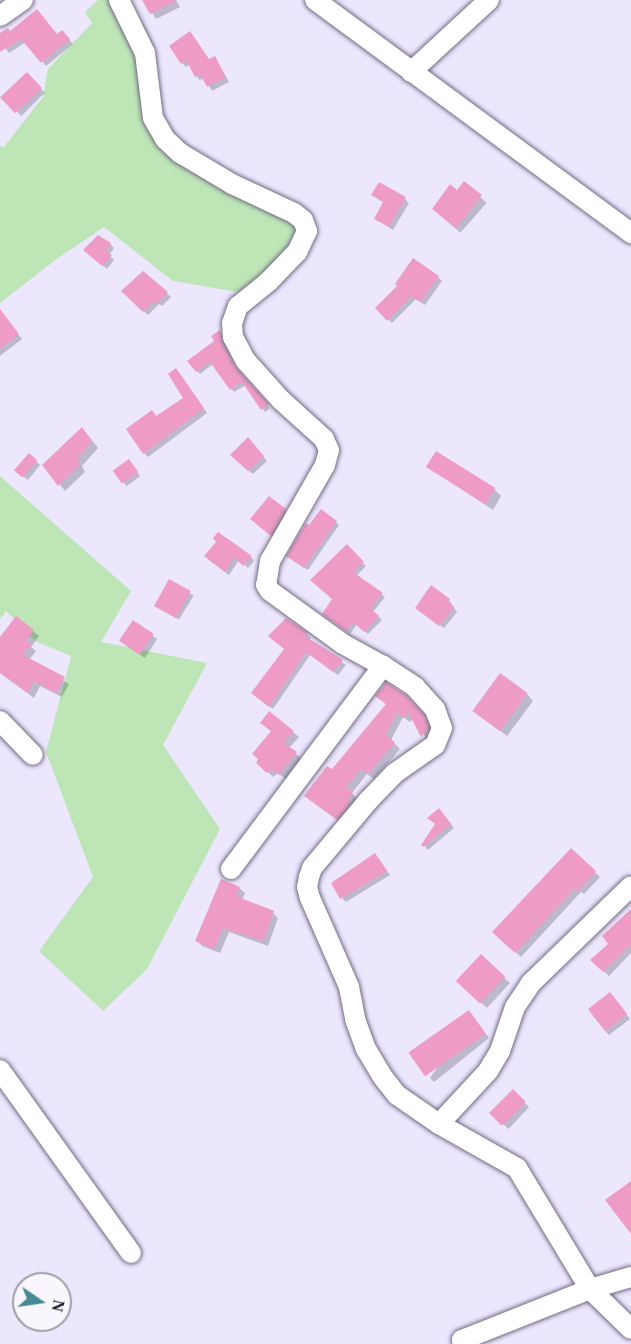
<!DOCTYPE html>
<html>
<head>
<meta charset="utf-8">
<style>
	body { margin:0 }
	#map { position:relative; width:631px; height:1344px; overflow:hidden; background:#ede7fe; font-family:Georgia,serif }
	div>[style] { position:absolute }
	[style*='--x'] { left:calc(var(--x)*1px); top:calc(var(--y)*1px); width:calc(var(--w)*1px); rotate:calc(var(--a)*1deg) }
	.green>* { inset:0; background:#bde5b6 }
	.shadow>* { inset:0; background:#0003; transform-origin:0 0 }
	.building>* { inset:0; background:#ee9cc5; transform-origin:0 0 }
	.roads { filter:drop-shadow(0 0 2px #726a83) drop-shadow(0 0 2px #726a83) }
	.minor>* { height:20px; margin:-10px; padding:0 10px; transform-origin:10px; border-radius:10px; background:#fff }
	span { translate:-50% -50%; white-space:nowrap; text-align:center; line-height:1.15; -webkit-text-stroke:4.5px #f9f7fd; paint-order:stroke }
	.north { position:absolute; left:12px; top:1272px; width:60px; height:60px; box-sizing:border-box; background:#f9f7fd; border:2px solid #a19ea5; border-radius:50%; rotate:103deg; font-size:16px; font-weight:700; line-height:24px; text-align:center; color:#1c1822 }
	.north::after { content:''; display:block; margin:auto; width:21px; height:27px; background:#458b95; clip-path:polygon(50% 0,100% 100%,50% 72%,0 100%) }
</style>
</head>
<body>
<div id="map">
	<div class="green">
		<i style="clip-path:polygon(98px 0,122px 0,148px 31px,138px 38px,151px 98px,179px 153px,303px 220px,278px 271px,238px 292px,173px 281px,104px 227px,58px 258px,0 303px,0 145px,3px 148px,43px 97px,48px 69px,92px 23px,85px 12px)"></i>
		<i style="clip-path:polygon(0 476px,131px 591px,101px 642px,207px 663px,163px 745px,220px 829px,147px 969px,103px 1011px,39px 951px,93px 877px,46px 752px,71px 656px,35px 641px,6px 611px,0 619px)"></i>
	</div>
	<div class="shadow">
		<i style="clip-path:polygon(144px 0,176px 0,180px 7px,156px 19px)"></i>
		<i style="clip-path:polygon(11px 33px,66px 36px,73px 44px,46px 66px,26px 42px,9px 53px,0 41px,0 34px)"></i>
		<i style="clip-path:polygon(171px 46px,209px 60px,215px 58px,229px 82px,212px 91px,204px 78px,200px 80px,196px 76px,190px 64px,186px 67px,182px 63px)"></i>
		<i style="left:27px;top:75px;width:25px;height:33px;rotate:45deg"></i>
		<i style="left:464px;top:183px;width:30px;height:40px;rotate:41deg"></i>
		<i style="clip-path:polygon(373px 195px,405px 199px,409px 203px,393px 230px,375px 218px,384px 203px)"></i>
		<i style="clip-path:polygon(110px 244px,114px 248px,109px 255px,114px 260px,107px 269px,89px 254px)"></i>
		<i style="clip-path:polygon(143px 273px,171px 297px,162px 306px,159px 304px,148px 315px,123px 291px)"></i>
		<i style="clip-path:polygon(438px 277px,442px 281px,425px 305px,416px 299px,392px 323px,377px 308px)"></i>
		<i style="clip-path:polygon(0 316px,6px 318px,22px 339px,0 356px)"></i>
		<i style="clip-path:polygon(220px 332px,238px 372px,270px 408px,265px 412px,246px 385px,234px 392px,213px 364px,200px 374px,197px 371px)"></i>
		<i style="clip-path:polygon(179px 374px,207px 413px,148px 457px,144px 453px,157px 417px,185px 398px)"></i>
		<i style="clip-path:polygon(88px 435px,98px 448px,82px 466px,85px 472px,65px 491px,44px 465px)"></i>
		<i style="clip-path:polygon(248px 439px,267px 461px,253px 474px,235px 459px)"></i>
		<i style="clip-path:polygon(29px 455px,40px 465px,28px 480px,20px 474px)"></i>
		<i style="left:129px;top:461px;width:19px;height:17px;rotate:54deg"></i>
		<i style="clip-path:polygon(428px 467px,495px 490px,501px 496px,493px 510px)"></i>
		<i style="clip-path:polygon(285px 510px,289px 515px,275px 538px,256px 523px)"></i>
		<i style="clip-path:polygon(336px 522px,339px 525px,308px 570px,292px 560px,310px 527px)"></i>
		<i style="clip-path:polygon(218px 542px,251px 557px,254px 561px,248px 568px,239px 560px,229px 575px,209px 560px)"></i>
		<i style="clip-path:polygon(347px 546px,366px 566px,356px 576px,385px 597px,373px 612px,382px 620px,368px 634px,357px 624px,350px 634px,327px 617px)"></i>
		<i style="left:170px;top:581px;width:28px;height:28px;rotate:32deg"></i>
		<i style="clip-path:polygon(449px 600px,457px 612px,444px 628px,421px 612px)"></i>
		<i style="clip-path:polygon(286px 620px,307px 634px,311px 638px,309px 640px,346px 665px,338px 675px,310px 655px,273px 709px,257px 697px,286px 649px)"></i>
		<i style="clip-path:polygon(134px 622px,157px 639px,145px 658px,125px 645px)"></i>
		<i style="clip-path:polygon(33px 631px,39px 636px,31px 647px,36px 651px,29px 660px,69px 684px,62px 697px,40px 686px,34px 698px,0 673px,0 639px)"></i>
		<i style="clip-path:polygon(527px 694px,533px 701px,507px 736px,481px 717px)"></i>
		<i style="clip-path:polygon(383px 702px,413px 704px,430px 723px,434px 734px,428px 741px,413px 718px,410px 722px,403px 717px,391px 740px,400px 749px,374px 779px,367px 774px,352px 793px,358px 799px,343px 824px,306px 796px,333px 771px,387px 705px)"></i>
		<i style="clip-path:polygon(262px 723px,293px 732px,299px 737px,289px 748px,302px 759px,286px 779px,278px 773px,273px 777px,258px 762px,272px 732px)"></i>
		<i style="clip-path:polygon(443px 814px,454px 828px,428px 850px,423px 844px)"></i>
		<i style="clip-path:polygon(571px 850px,600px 877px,584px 894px,581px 892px,521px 957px,494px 932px)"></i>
		<i style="clip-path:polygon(379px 859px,390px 875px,346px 902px,342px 898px)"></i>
		<i style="clip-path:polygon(239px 888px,245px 893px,242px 900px,273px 913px,278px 918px,268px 946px,229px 932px,220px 953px,202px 946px,197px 940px)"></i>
		<i style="clip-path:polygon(631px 910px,631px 953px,609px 976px,592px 960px,610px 944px)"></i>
		<i style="clip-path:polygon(481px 956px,510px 983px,487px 1008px,464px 987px)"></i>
		<i style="clip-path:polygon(614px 998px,630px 1019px,609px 1035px,605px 1031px)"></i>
		<i style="clip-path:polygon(473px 1016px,489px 1038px,434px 1082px,430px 1078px)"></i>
		<i style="left:513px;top:1092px;width:22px;height:30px;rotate:43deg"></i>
	</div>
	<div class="building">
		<i style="clip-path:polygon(142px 0,177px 0,150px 14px)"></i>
		<i style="clip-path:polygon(37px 9px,57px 34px,62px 30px,70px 39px,41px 63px,21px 39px,0 52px,0 33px,8px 28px,10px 31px)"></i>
		<i style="clip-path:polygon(190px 31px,209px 59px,215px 56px,226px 77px,207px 87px,200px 74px,195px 77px,186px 60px,181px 64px,169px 46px)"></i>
		<i style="left:27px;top:72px;width:22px;height:37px;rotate:47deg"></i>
		<i style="clip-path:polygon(464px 181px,482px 195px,456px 228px,432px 209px,450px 184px,457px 190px)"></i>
		<i style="clip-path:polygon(379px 182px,406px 197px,389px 227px,374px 219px,383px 202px,371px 195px)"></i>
		<i style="clip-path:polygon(98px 235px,111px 243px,106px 251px,112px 255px,102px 266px,83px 250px)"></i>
		<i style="clip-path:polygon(413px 258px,439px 276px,420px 302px,411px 296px,387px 321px,375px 308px,397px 286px,395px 284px)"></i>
		<i style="clip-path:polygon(143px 271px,168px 292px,157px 304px,154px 301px,143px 312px,121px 291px)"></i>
		<i style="clip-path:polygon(0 309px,19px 334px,0 349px)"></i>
		<i style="clip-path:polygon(220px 330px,222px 343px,236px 367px,269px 404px,261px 410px,242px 382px,230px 390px,210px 362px,196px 372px,187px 361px,214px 341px,211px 336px)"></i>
		<i style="clip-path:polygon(176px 368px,204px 408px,143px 454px,126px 429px,152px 410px,156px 416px,183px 398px,168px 374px)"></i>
		<i style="clip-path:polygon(82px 427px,92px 441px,77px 459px,80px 465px,58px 486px,42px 465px)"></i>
		<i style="clip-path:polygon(248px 437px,264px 456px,248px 471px,230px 455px)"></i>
		<i style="left:436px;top:451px;width:70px;height:19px;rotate:32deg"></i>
		<i style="left:29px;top:453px;width:11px;height:23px;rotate:41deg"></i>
		<i style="left:129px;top:459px;width:16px;height:20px;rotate:55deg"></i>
		<i style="clip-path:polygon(269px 496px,286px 509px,271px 536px,250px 519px)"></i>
		<i style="clip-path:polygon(321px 509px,337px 521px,304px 568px,286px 556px,306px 523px,309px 525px)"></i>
		<i style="clip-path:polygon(218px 532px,252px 556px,243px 566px,234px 557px,225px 572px,204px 556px,216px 542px,213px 538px)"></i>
		<i style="clip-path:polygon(347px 544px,364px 562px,353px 572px,383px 593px,370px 608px,379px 616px,364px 632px,353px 622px,346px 631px,322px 614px,332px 599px,310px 580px)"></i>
		<i style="left:169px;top:579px;width:25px;height:31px;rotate:29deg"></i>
		<i style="clip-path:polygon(431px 585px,450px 599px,448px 602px,454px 607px,439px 626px,415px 608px)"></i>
		<i style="clip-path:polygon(16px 616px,34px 630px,26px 641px,31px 644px,23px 655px,65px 677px,56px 693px,34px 681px,28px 693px,0 673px,0 637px)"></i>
		<i style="clip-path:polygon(286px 618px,308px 633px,305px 636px,343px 660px,333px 672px,306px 652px,269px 707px,251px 693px,284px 649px,268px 636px)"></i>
		<i style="left:133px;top:620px;width:25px;height:25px;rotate:34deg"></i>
		<i style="left:500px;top:673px;width:34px;height:47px;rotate:36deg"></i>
		<i style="clip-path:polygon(386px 682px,407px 696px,425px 715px,429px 728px,421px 737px,408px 712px,404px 718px,397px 713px,385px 735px,395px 742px,368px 774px,361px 769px,346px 787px,353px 792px,348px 801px,351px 802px,337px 820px,304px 796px,327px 766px,332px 769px,386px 704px,375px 696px)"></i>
		<i style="clip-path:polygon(269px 711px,294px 731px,284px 743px,297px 752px,279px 775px,272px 769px,267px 773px,256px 763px,258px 759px,252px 754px,271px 731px,260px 723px)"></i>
		<i style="clip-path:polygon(439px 808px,451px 824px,423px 847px,421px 845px,435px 824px,427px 818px)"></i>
		<i style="clip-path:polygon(571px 848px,596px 871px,578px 891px,575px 888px,515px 953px,492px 932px)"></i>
		<i style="clip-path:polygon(375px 853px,387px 871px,340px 899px,331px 883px)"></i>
		<i style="clip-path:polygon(221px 879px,240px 887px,236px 896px,274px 911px,263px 941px,223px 928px,214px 949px,195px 941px)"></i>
		<i style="clip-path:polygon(631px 909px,631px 944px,603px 972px,590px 960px,608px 944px,602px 936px)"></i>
		<i style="left:481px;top:954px;width:33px;height:37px;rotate:43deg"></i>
		<i style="left:610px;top:992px;width:28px;height:28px;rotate:52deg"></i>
		<i style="left:469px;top:1010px;width:29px;height:74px;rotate:55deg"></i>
		<i style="left:513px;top:1089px;width:18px;height:34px;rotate:45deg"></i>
		<i style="clip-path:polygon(631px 1181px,631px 1234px,605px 1200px)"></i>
	</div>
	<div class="roads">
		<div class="minor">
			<i style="--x:119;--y:0;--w:59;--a:63.9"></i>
			<i style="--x:145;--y:53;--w:65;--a:83"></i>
			<i style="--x:153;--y:118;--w:24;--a:60"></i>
			<i style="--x:165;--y:139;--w:21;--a:43"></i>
			<i style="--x:180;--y:153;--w:61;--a:30.8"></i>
			<i style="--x:232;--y:184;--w:68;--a:25.1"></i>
			<i style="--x:294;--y:213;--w:11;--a:38"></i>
			<i style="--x:303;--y:220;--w:12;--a:70"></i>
			<i style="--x:307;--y:231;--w:23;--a:115"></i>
			<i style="--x:297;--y:252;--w:42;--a:134"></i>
			<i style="--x:268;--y:282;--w:38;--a:141"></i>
			<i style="--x:238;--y:306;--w:18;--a:109"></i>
			<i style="--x:232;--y:323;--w:14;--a:86"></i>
			<i style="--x:233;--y:337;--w:27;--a:62"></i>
			<i style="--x:246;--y:361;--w:52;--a:48.1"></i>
			<i style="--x:281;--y:400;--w:58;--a:42.2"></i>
			<i style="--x:324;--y:439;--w:12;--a:66"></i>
			<i style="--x:329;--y:450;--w:16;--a:105"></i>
			<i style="--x:325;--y:465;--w:111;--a:119.8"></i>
			<i style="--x:270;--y:561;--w:24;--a:99"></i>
			<i style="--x:266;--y:585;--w:7;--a:56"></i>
			<i style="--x:270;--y:591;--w:90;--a:36"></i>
			<i style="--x:343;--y:644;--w:46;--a:28.8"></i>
			<i style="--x:383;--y:666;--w:38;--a:33"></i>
			<i style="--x:415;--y:687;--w:30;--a:48"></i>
			<i style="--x:435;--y:709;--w:20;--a:70"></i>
			<i style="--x:442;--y:728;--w:18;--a:112"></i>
			<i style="--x:435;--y:745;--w:49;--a:145"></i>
			<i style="--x:395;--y:773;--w:39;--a:134"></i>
			<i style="--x:368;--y:801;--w:87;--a:129.9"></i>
			<i style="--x:312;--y:868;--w:9;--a:108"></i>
			<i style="--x:309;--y:877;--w:10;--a:101"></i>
			<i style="--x:307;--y:887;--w:11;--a:75"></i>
			<i style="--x:310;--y:898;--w:97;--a:66.3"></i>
			<i style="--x:349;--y:987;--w:33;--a:79"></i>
			<i style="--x:355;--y:1019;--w:32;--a:70"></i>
			<i style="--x:366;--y:1049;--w:31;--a:59"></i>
			<i style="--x:382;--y:1076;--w:24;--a:52"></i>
			<i style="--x:397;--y:1095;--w:51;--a:34.6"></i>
			<i style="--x:439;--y:1124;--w:90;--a:29.4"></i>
			<i style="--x:517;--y:1168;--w:141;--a:58.9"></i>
			<i style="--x:590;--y:1289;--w:43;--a:-16.3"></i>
			<i style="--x:315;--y:0;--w:393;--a:36.4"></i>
			<i style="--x:0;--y:16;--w:28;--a:-35"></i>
			<i style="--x:411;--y:72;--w:106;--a:-42.7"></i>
			<i style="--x:0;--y:721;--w:47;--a:45.9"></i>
			<i style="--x:231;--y:869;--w:254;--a:-53.2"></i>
			<i style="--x:0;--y:1070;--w:225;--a:54.4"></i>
			<i style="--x:439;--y:1124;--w:72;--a:-47.2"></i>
			<i style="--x:488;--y:1071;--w:23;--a:-59"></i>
			<i style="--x:500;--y:1051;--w:46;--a:-71.2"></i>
			<i style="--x:515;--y:1007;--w:29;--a:-56"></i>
			<i style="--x:531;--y:983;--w:139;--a:-44.1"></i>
			<i style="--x:465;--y:1344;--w:5;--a:-127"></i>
			<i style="--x:462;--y:1340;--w:138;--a:-21.7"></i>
			<i style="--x:590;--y:1289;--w:57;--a:44.3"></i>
		</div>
	</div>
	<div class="north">N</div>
</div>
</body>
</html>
